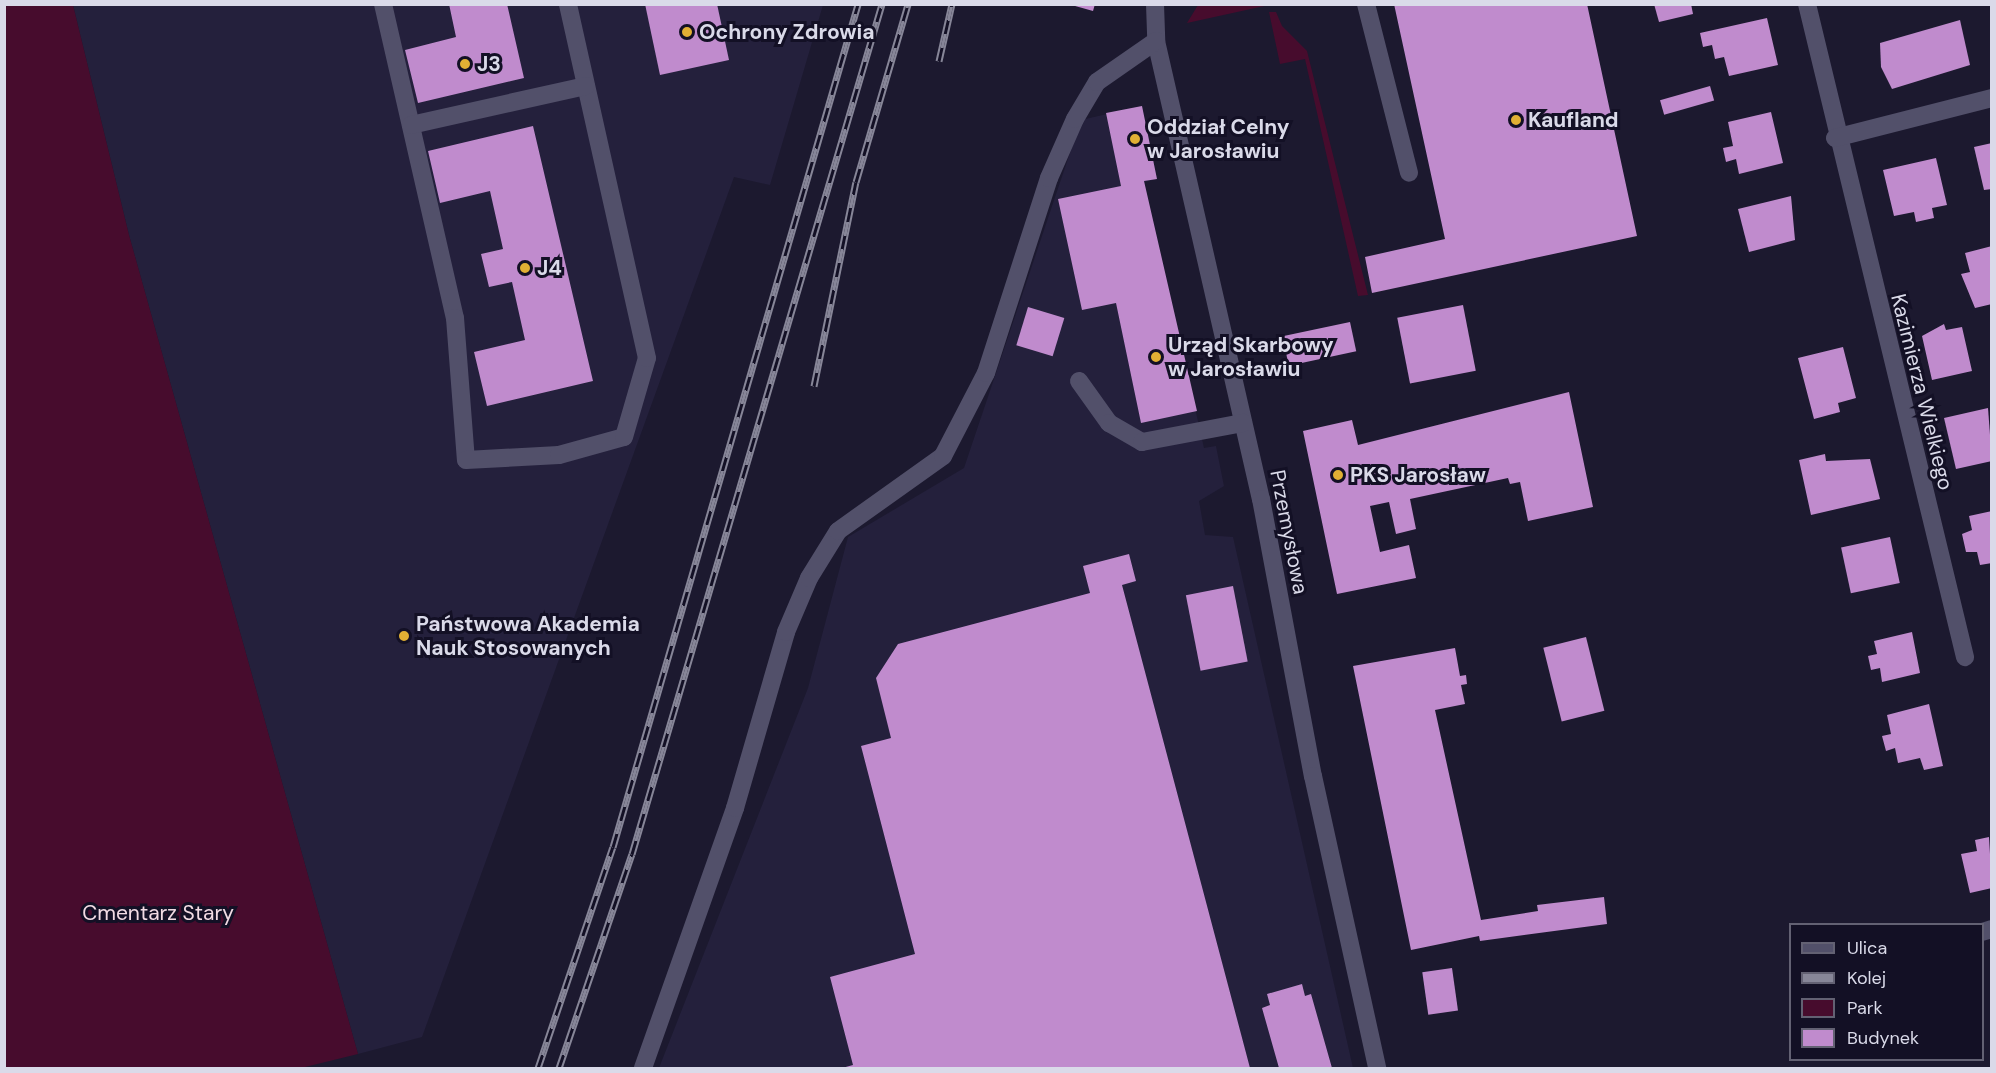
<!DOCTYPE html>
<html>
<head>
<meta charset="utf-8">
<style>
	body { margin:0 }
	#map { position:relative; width:1996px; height:1073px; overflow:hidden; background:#1c192f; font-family:"DM Sans",sans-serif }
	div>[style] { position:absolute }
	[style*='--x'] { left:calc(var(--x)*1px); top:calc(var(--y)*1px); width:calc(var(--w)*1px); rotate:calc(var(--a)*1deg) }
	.built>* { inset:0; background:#24203c }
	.green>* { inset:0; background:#470c2d }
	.building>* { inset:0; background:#c08bcd; transform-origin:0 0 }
	.minor>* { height:18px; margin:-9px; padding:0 9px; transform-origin:9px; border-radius:9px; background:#52506a }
	.rail>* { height:7px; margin-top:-3.5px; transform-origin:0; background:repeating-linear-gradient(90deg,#131025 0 14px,#878698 0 28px); box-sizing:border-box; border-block:2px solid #878698 }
	.dots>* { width:16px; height:16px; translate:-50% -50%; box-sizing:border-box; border:3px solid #131025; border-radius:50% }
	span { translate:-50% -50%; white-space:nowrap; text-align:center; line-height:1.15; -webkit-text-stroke:6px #131025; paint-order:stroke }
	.poi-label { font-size:21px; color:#dadae9; font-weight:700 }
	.left { translate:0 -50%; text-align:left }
	.street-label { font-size:21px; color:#dadae9 }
	.park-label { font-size:21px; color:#f2dbe4 }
	.frame { position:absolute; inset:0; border:6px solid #dadae9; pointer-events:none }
	.legend { position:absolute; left:1789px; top:923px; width:195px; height:138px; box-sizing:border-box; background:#131025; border:2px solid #636173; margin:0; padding:8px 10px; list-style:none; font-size:18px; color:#dadae9 }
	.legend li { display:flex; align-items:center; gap:12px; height:30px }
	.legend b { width:30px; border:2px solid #636173 }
</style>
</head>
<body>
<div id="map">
	<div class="built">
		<i style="clip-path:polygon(73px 5px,823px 5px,770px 185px,734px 177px,422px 1037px,358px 1054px,129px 235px)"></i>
		<i style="clip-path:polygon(1142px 106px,1157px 179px,1144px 182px,1151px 212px,1204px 448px,1216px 446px,1224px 486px,1199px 501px,1205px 535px,1233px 537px,1353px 1068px,659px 1068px,808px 688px,848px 537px,964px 468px,1081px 120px)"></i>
	</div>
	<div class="green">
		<i style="clip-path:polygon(5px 4px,73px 5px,129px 235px,358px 1054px,301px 1068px,5px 1068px)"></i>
		<i style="clip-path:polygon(1198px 5px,1198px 4px,1269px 5px,1187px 23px)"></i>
		<i style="clip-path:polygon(1269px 12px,1276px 12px,1282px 26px,1307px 51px,1368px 295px,1358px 296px,1305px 59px,1280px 64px)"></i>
	</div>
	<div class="building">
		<i style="clip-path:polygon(449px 4px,507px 4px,524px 78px,418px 103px,405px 50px,456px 37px)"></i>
		<i style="clip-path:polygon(645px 4px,717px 4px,729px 60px,660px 75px)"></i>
		<i style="clip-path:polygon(1068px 4px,1095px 4px,1093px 11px)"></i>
		<i style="clip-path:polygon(1394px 4px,1587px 4px,1637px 236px,1372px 293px,1365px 257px,1445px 239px)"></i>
		<i style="clip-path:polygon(1654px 4px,1691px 4px,1693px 14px,1659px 22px)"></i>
		<i style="clip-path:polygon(1767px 18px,1778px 65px,1729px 76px,1724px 57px,1715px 59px,1712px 45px,1703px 47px,1700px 33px)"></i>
		<i style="clip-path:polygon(1960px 20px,1970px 65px,1892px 89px,1881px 67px,1880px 43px)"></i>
		<i style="left:1710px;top:86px;width:15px;height:52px;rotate:74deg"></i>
		<i style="clip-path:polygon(1142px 106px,1157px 179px,1144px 181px,1197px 411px,1141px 423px,1116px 303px,1082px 310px,1058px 199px,1121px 186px,1106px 113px)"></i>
		<i style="clip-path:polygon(1771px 112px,1783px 163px,1739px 174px,1736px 159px,1726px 162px,1723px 148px,1733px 146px,1728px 122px)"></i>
		<i style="clip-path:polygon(533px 126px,593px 381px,487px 406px,474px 352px,525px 340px,512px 282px,489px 287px,481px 254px,503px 249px,490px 191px,440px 203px,428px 151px)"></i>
		<i style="clip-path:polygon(1992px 143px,1992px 189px,1984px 190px,1974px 147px)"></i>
		<i style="clip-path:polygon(1936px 158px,1947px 205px,1932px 208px,1934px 218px,1916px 222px,1914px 212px,1894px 216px,1883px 170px)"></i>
		<i style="clip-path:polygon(1791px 196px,1795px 240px,1749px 252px,1738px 209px)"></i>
		<i style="clip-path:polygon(1992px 246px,1992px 304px,1975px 308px,1961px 274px,1970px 272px,1965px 253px)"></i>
		<i style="left:1463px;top:305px;width:67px;height:67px;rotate:79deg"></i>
		<i style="left:1028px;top:307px;width:38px;height:40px;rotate:17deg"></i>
		<i style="left:1350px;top:322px;width:30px;height:69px;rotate:78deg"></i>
		<i style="clip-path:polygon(1944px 324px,1946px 330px,1962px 327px,1972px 371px,1932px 380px,1922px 336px)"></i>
		<i style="clip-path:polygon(1843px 347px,1856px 398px,1838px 403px,1840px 412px,1814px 419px,1798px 358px)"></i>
		<i style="clip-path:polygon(1569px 392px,1593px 507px,1528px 521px,1520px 482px,1510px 484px,1508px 478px,1410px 499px,1416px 529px,1396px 534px,1389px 502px,1370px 506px,1380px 552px,1409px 545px,1416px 578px,1337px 594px,1303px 431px,1352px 420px,1358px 445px)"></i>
		<i style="clip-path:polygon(1988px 408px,1992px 461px,1956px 469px,1944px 418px)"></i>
		<i style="clip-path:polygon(1825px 454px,1826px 461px,1870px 459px,1880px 499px,1811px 515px,1799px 460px)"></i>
		<i style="clip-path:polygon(1992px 511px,1992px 563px,1980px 565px,1977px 552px,1966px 552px,1962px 534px,1972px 530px,1969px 516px)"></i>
		<i style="left:1890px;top:537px;width:47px;height:50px;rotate:78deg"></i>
		<i style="clip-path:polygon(1129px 554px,1136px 581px,1122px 585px,1250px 1068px,842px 1068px,853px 1065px,830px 977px,915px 954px,861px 746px,891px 738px,876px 678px,898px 644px,1090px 593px,1083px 566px)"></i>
		<i style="left:1233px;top:586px;width:77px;height:48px;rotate:79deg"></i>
		<i style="clip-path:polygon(1912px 632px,1920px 673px,1882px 682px,1880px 668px,1871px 670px,1868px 656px,1877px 654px,1874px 641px)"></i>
		<i style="left:1586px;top:637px;width:76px;height:44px;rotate:76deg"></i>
		<i style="clip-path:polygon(1455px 648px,1460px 676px,1466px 675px,1467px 684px,1461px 685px,1465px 704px,1435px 710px,1481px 920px,1538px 911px,1537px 905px,1604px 897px,1607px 924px,1480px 941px,1479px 936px,1411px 950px,1353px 666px)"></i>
		<i style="clip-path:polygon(1929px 704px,1943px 766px,1924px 770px,1920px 758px,1898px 763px,1895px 748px,1886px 751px,1882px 736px,1891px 734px,1887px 715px)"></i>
		<i style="clip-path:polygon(1989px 837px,1992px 888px,1970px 893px,1961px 854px,1977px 851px,1975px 840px)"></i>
		<i style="left:1452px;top:968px;width:43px;height:30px;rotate:82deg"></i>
		<i style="clip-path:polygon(1302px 984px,1305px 996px,1311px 994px,1332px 1068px,1279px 1068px,1262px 1008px,1270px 1005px,1267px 994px)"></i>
	</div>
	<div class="minor">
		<i style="--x:383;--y:4;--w:322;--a:77.1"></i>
		<i style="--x:455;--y:318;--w:142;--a:85.6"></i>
		<i style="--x:466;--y:460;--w:93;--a:-3.1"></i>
		<i style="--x:559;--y:455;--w:67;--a:-15.5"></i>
		<i style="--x:624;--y:437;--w:82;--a:-73.8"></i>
		<i style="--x:647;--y:358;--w:363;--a:-102.6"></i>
		<i style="--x:1155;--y:4;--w:37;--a:88"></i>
		<i style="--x:1156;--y:41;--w:470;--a:77.1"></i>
		<i style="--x:1261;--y:499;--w:282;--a:79.4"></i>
		<i style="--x:1313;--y:776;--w:299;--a:77.6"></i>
		<i style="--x:1366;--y:4;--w:174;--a:75.7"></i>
		<i style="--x:1807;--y:4;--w:672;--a:76.4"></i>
		<i style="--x:411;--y:125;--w:179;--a:-12.6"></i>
		<i style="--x:1835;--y:138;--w:162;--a:-14.3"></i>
		<i style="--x:1079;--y:381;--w:52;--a:54.5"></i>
		<i style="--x:1109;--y:423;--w:38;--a:30"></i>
		<i style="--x:1142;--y:442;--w:103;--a:-10.7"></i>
		<i style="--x:1982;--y:932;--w:10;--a:-17"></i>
		<i style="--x:643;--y:1068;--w:276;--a:-70.5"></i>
		<i style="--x:735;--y:808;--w:183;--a:-73.8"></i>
		<i style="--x:786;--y:632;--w:59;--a:-66.9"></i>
		<i style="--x:809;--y:578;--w:55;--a:-58.3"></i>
		<i style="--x:838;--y:531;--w:129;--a:-35.5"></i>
		<i style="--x:943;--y:456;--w:93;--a:-62.6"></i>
		<i style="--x:986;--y:373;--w:205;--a:-72.1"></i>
		<i style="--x:1049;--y:178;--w:64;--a:-66.2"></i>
		<i style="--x:1075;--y:119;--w:43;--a:-59.3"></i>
		<i style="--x:1097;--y:82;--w:72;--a:-34.8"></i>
	</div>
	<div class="rail">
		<i style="--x:939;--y:61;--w:58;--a:-77.2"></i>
		<i style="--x:814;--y:386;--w:208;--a:-78.4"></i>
		<i style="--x:856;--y:182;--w:185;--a:-73.7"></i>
		<i style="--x:538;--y:1068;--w:233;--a:-71.3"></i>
		<i style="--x:613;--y:847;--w:878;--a:-73.79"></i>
		<i style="--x:559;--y:1068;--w:226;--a:-71.2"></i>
		<i style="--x:632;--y:854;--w:886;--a:-73.61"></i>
	</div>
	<div class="dots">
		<i style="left:687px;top:32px;background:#e1af34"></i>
		<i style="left:465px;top:64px;background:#e1af34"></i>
		<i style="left:1516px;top:120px;background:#e1af34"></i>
		<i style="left:1135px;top:139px;background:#e1af34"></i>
		<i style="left:525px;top:268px;background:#e1af34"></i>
		<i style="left:1156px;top:357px;background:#e1af34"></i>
		<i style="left:1338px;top:475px;background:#e1af34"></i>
		<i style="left:404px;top:636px;background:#e1af34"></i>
	</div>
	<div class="poi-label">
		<span class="left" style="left:699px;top:32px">Ochrony Zdrowia</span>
		<span class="left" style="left:477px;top:64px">J3</span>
		<span class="left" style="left:1528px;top:120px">Kaufland</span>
		<span class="left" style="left:1147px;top:139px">Oddział Celny<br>w Jarosławiu</span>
		<span class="left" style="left:537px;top:268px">J4</span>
		<span class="left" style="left:1168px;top:357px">Urząd Skarbowy<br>w Jarosławiu</span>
		<span class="left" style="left:1350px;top:475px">PKS Jarosław</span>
		<span class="left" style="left:416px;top:636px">Państwowa Akademia<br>Nauk Stosowanych</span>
	</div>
	<div class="street-label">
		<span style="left:1922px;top:392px;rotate:76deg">Kazimierza Wielkiego</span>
		<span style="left:1289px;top:532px;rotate:79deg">Przemysłowa</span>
	</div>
	<div class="park-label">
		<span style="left:158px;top:913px">Cmentarz Stary</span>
	</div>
	<div class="frame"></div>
	<ul class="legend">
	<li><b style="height:8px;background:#52506a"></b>Ulica</li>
	<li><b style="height:8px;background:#878698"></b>Kolej</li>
	<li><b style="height:16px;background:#470c2d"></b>Park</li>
	<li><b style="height:16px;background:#c08bcd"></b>Budynek</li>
	</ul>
</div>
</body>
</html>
